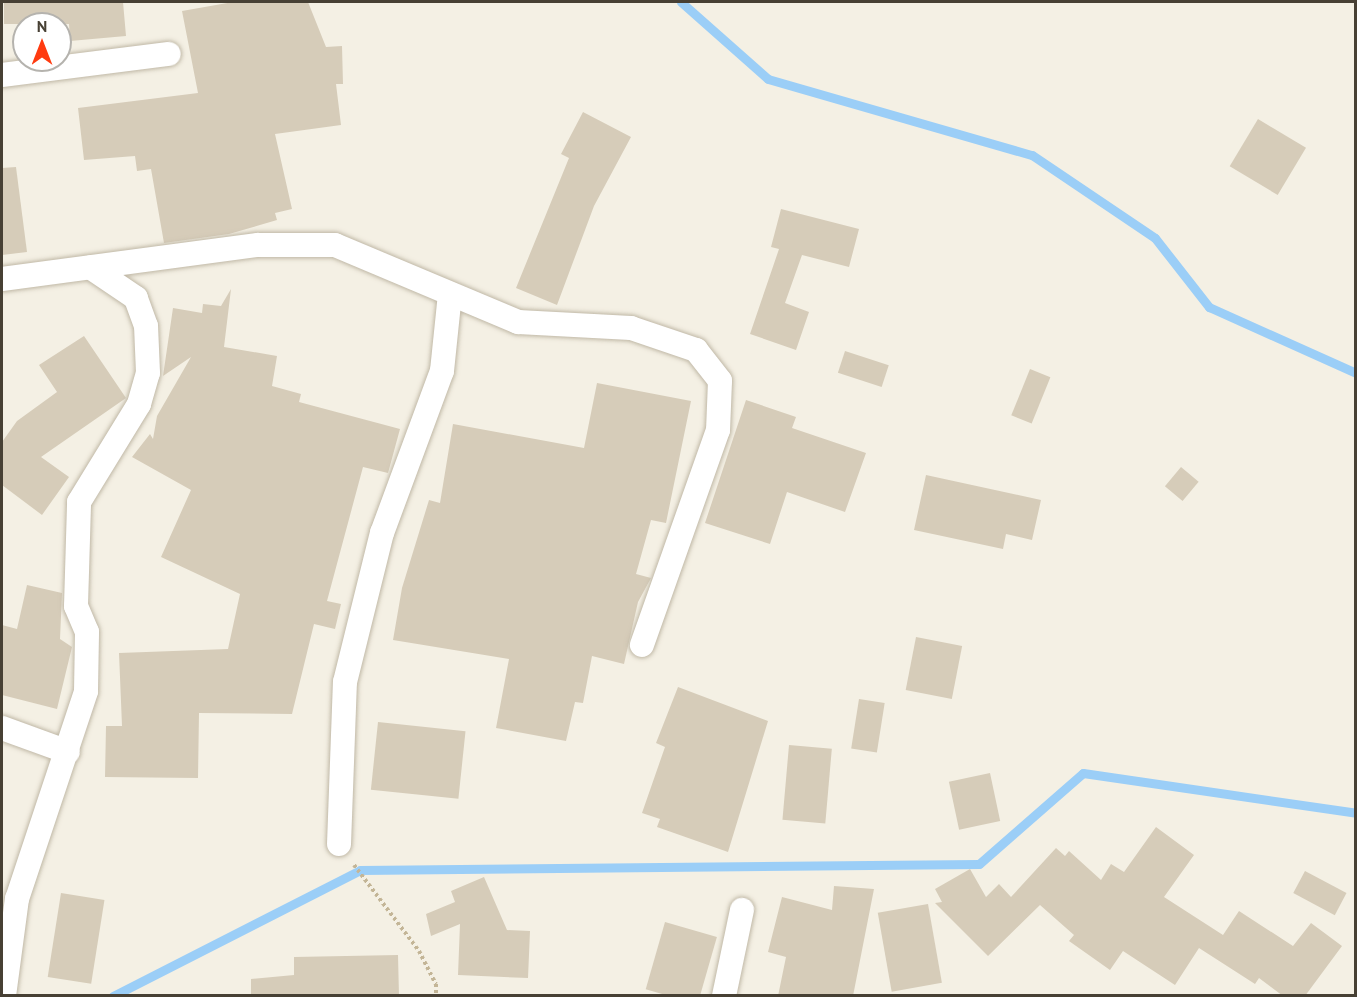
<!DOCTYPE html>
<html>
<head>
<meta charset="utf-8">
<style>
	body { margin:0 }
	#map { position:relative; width:1357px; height:997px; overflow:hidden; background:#f4f0e4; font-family:"PT Sans",sans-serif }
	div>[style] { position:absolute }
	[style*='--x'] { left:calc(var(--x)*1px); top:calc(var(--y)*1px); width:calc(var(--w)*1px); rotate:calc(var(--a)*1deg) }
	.stream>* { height:9px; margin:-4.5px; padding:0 4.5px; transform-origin:4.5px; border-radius:4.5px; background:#9bcef7 }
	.building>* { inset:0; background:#d6ccb9; transform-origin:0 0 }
	.path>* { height:4px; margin-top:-2px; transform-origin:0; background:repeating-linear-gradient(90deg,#c3b596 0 3px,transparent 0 6px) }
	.roads { filter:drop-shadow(0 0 2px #c0b8a6) drop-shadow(0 0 2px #c0b8a6) }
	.street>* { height:24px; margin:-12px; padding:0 12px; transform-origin:12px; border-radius:12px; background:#fff }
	span { translate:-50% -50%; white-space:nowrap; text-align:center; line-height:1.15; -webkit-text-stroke:5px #fff; paint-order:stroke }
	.frame { position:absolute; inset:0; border:3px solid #474034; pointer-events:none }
	.north { position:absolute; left:12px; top:12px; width:60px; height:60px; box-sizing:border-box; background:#fff; border:2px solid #b5b3ae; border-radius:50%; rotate:0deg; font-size:16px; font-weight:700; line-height:24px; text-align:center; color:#474034 }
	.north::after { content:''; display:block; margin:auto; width:21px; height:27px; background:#ff3b10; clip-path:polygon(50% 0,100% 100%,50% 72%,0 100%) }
</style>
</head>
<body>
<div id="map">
	<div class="stream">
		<i style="--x:681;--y:2;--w:116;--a:41.5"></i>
		<i style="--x:768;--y:79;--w:275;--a:16.1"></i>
		<i style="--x:1032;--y:155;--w:148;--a:34"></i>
		<i style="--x:1155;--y:238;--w:88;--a:52"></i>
		<i style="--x:1209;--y:307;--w:161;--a:24.2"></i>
		<i style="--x:113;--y:996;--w:277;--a:-27"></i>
		<i style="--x:360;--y:870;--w:619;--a:-0.56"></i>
		<i style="--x:979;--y:864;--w:138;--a:-41.2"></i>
		<i style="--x:1083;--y:773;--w:276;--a:8.3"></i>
	</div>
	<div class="building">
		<i style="clip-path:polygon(4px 2px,123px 2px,126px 36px,70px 41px,69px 24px,4px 24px)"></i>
		<i style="clip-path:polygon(233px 2px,308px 2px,326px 47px,342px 46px,343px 84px,336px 84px,341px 125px,275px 134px,292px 209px,275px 213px,277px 220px,229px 234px,164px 243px,151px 169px,137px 171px,135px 156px,84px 160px,78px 108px,198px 93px,182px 11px)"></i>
		<i style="clip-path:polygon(583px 112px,631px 137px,594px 206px,557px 305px,516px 288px,569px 158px,561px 154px)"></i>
		<i style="left:1258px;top:119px;width:56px;height:55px;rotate:31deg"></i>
		<i style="clip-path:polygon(16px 167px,27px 252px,2px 255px,2px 168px)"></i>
		<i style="clip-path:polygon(781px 209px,859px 229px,849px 267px,802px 255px,785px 303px,809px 312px,796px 350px,750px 334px,779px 249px,771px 247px)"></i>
		<i style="clip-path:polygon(231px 289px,224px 347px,277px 356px,272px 386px,301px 394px,299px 402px,400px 429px,388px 473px,363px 467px,327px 601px,341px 604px,335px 629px,314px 624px,292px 714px,199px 713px,198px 778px,105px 777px,106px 726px,122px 726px,119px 653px,228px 649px,240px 594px,161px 557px,191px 490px,132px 457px,150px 434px,153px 439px,157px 416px,191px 357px,163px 376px,173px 308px,202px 313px,203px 304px,221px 306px)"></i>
		<i style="clip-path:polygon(84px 336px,126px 398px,41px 457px,69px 477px,42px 515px,2px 485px,2px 442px,17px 421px,57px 392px,39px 365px)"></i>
		<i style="left:845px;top:351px;width:46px;height:23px;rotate:18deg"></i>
		<i style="left:1030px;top:369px;width:22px;height:50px;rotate:22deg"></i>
		<i style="clip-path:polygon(597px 383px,691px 401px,666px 523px,651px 520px,636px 574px,651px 578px,638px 602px,624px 664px,592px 656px,583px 703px,575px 702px,566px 741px,496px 728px,509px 659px,393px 640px,402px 588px,429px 500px,440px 503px,453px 424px,584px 448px)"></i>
		<i style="clip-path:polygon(746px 400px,796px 417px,792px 428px,866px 453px,845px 512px,787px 492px,770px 544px,705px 523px)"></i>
		<i style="left:1181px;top:467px;width:23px;height:25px;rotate:40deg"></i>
		<i style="clip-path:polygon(926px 475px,1041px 500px,1032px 540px,1006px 534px,1003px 549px,914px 530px)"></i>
		<i style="clip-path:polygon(27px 585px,62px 593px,60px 639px,72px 647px,57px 709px,2px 695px,2px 625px,17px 629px)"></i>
		<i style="left:916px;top:637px;width:47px;height:54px;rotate:11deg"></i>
		<i style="clip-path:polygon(678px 687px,768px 721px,728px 852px,657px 827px,660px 819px,642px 813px,665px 747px,656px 743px)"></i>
		<i style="left:859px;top:699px;width:26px;height:50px;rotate:9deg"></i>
		<i style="left:378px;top:722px;width:88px;height:68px;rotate:6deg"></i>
		<i style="left:789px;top:745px;width:43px;height:75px;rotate:5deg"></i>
		<i style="left:990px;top:773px;width:49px;height:42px;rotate:78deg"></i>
		<i style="clip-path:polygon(1156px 827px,1194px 855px,1164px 897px,1223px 935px,1239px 911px,1293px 946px,1311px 923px,1342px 946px,1305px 996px,1283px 996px,1259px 978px,1255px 984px,1199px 948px,1175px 985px,1123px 951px,1110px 970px,1069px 941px,1074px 935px,1040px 905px,988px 956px,935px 903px,942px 902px,935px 889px,970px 869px,986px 897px,999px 884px,1011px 897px,1056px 848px,1065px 856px,1069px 851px,1101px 880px,1111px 864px,1124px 872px)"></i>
		<i style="left:1305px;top:871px;width:47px;height:25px;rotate:28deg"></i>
		<i style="clip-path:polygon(484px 877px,507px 930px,530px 931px,528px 978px,458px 975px,460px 924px,431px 936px,426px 914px,455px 902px,451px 891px)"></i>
		<i style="clip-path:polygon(834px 886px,874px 889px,853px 996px,778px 996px,786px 957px,768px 952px,782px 897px,832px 910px)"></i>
		<i style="left:61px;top:893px;width:44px;height:85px;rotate:9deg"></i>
		<i style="left:928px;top:904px;width:80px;height:51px;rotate:80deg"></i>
		<i style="left:665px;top:922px;width:54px;height:70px;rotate:16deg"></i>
		<i style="clip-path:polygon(398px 955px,399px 996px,251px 996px,251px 979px,294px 975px,294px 957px)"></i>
	</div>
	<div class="path">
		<i style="--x:354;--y:865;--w:108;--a:52.9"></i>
		<i style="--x:419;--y:951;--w:37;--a:63"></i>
		<i style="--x:436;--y:984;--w:12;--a:90"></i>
	</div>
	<div class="roads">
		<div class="street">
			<i style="--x:2;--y:75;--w:168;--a:-7.2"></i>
			<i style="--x:2;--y:279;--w:258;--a:-7.6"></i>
			<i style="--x:258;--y:245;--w:77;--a:0"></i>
			<i style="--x:335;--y:245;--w:199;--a:22.8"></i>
			<i style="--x:518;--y:322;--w:113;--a:3"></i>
			<i style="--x:631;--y:328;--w:69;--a:18.7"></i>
			<i style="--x:696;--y:350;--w:39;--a:52"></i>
			<i style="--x:720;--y:381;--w:49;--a:92.3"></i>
			<i style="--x:718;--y:430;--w:228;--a:109.5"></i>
			<i style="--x:2;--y:728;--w:70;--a:20"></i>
			<i style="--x:339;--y:844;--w:162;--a:-87.9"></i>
			<i style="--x:345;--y:682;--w:154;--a:-76.1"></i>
			<i style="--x:382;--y:533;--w:173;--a:-69.7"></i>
			<i style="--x:442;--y:371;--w:77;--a:-84.1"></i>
			<i style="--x:4;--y:996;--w:98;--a:-82.4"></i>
			<i style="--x:17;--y:899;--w:219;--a:-71.6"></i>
			<i style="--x:86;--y:691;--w:59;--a:-89"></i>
			<i style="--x:87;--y:632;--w:28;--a:-113"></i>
			<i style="--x:76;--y:606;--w:104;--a:-88.3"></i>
			<i style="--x:79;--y:502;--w:115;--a:-58.5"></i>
			<i style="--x:139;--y:404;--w:32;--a:-74"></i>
			<i style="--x:148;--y:373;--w:47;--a:-92.4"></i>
			<i style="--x:146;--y:326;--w:30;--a:-110"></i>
			<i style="--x:136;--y:298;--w:55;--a:-146"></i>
			<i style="--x:724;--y:996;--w:88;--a:-78.2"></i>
		</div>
	</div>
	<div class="frame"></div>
	<div class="north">N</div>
</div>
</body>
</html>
